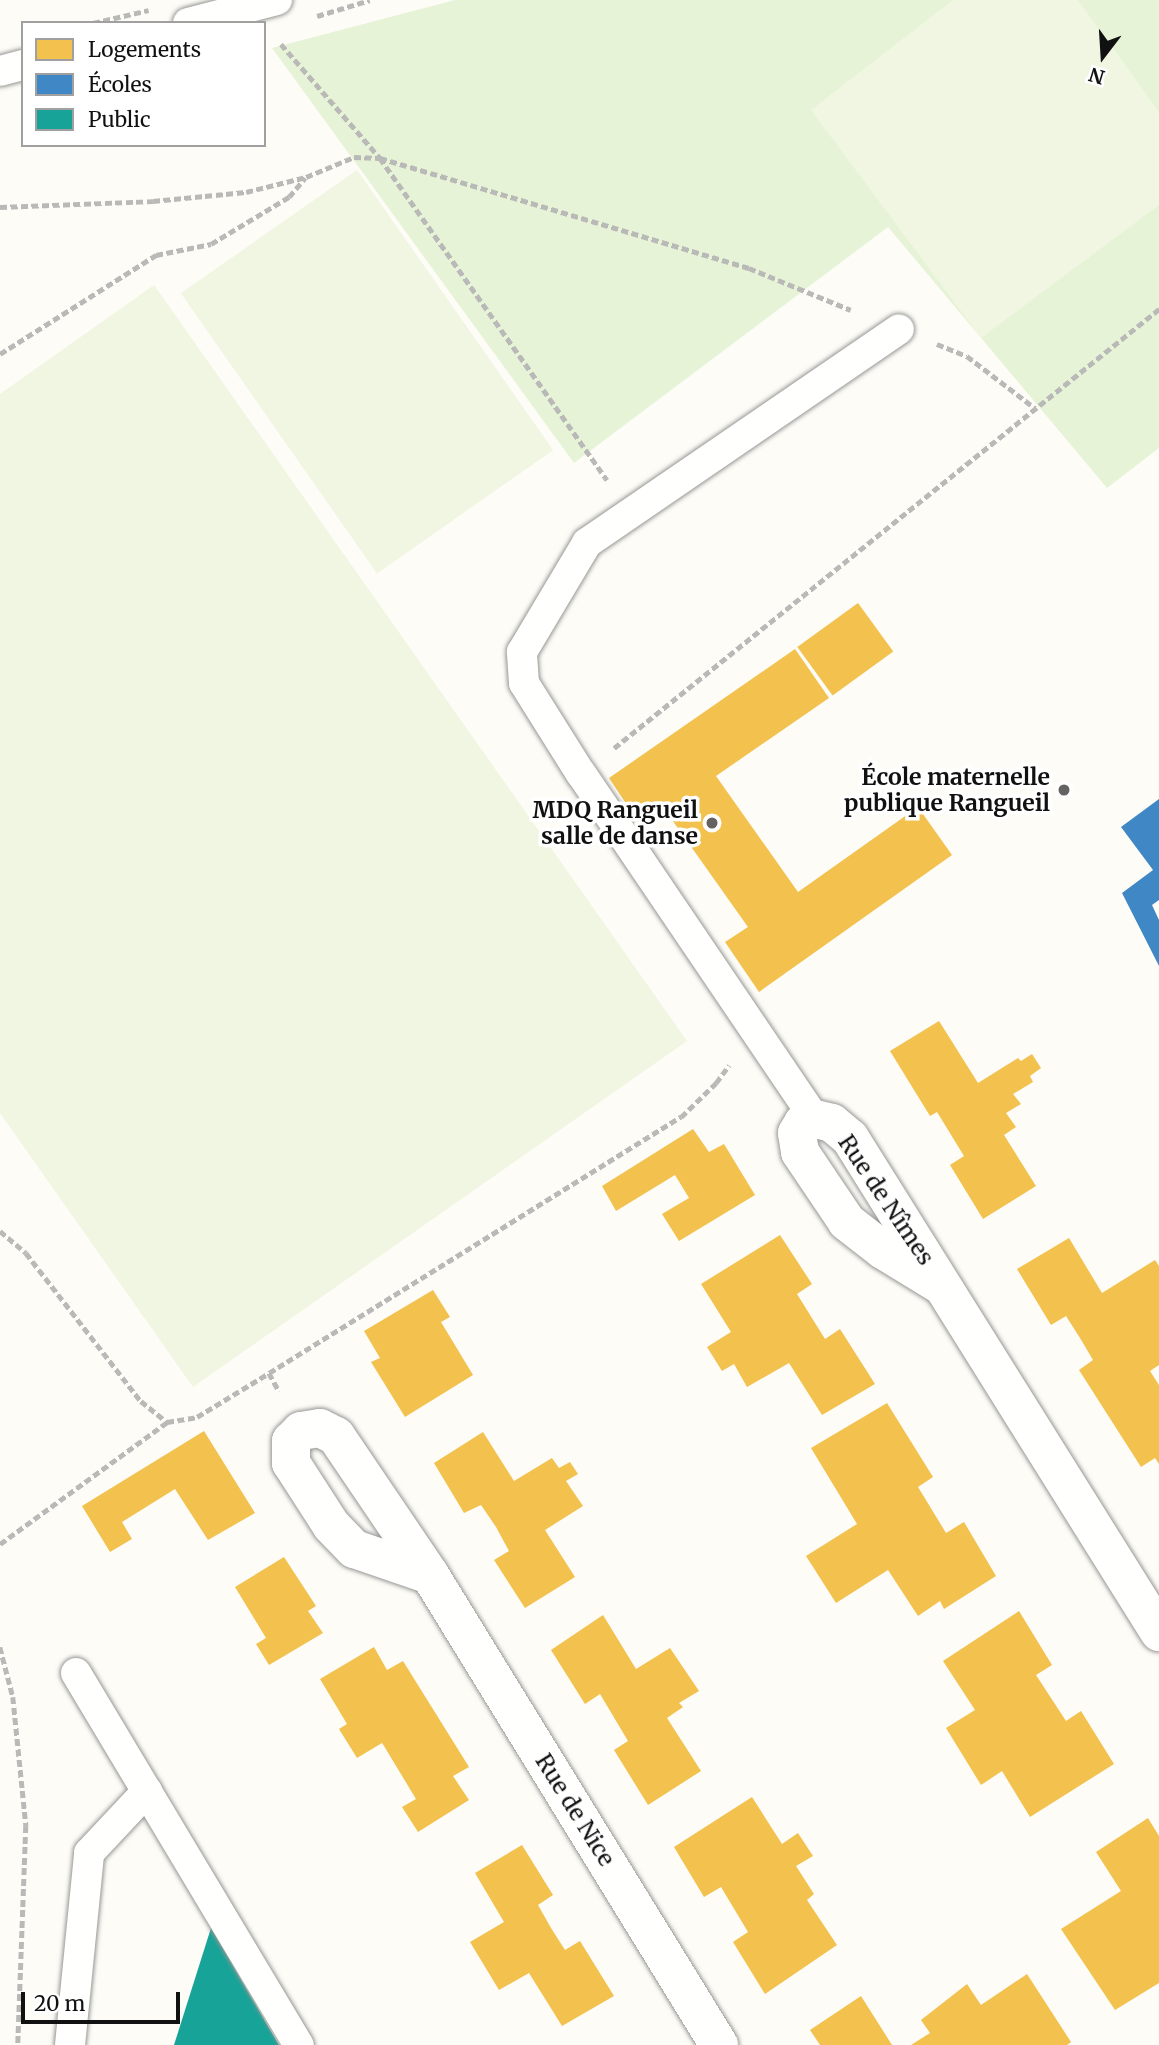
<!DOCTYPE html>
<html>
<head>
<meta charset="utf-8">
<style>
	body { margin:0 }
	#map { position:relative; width:1159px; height:2045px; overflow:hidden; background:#fdfcf7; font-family:Merriweather,serif }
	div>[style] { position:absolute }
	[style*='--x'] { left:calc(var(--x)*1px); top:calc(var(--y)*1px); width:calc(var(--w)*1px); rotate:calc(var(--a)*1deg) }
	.green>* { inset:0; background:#e7f3d7 }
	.pitch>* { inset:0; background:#f0f6e1; transform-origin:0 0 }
	.homes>* { inset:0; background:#f2c14e; transform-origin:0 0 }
	.schools>* { inset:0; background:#3f88c5 }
	.public>* { inset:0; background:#17a398 }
	.path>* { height:4.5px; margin-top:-2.25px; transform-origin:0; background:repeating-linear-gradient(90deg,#b9b9b8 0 7px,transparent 0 10.5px) }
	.roads { filter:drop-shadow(0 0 2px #979795) drop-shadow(0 0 2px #979795) }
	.service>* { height:30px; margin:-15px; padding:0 15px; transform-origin:15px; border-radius:15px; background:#fffffe }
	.minor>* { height:38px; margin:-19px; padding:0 19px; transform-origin:19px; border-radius:19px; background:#fffffe }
	.dots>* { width:19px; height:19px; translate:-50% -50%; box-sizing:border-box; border:4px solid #fff; border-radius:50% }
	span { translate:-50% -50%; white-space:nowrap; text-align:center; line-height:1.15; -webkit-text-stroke:7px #fff; paint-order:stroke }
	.poi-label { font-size:23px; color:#111; font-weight:700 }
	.right { translate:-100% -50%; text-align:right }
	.street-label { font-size:23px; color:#111 }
	.legend { position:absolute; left:21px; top:21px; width:245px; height:126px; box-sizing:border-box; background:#fff; border:2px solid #a0a0a0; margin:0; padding:9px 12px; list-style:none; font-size:21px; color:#111 }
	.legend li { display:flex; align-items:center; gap:14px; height:35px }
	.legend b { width:35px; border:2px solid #a0a0a0 }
	.north { position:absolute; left:1068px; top:21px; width:70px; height:70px; -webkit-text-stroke:5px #fff; paint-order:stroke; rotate:197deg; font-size:19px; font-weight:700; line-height:28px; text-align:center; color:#111 }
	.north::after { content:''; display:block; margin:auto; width:24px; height:32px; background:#111; clip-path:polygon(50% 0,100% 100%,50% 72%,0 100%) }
	.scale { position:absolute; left:21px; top:1992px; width:159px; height:32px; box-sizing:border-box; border:4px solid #111; border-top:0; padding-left:9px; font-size:21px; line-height:24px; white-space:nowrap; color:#111; -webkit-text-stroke:5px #fff; paint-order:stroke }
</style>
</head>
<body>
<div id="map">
	<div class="green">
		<i style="clip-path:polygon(455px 0,1159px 0,1159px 448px,1107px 488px,888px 227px,574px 463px,272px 48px)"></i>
	</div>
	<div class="pitch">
		<i style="clip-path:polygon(953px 0,1078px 0,1159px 112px,1159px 205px,981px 338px,811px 110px)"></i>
		<i style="left:357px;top:170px;width:342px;height:215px;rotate:55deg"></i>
		<i style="clip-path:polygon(154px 285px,687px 1041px,193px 1387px,0 1113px,0 394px)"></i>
	</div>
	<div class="homes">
		<i style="left:858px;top:603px;width:60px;height:75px;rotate:54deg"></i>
		<i style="clip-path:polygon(795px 649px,829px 698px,716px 776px,798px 892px,918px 807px,952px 855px,759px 992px,725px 942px,748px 927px,670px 817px,683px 809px,679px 804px,643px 829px,609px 778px)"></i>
		<i style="clip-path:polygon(939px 1021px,978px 1083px,1018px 1058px,1021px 1061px,1032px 1054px,1041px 1068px,1030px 1076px,1033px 1082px,1013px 1094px,1021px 1104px,1006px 1113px,1016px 1127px,1004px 1135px,1036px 1186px,983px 1219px,950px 1165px,964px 1156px,937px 1112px,930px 1116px,890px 1051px)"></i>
		<i style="clip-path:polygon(693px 1129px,709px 1152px,724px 1144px,755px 1195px,679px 1241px,662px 1214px,689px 1198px,675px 1175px,616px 1211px,602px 1186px)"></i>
		<i style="clip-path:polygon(780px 1235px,812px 1284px,797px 1294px,825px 1339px,840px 1329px,875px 1384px,822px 1415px,789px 1363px,747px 1387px,734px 1364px,722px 1371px,707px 1347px,731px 1332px,701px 1284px)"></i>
		<i style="clip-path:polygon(1069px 1238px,1102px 1293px,1155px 1260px,1159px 1266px,1159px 1365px,1150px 1371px,1159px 1385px,1159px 1464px,1155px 1458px,1141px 1467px,1079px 1370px,1093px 1360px,1080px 1338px,1066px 1316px,1051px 1325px,1017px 1269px)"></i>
		<i style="clip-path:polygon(433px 1290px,450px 1317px,441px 1322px,473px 1375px,405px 1417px,371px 1362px,380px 1358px,364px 1331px)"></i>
		<i style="clip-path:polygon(887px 1403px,933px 1477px,918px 1487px,946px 1533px,964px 1522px,996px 1576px,944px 1609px,940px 1601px,918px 1616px,888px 1570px,836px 1603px,806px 1556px,857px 1524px,811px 1448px)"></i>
		<i style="clip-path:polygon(204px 1431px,255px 1513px,208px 1540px,175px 1489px,122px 1522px,132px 1539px,110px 1552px,82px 1506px)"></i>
		<i style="clip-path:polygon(483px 1432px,514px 1481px,552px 1458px,559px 1468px,570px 1462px,578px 1474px,566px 1481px,583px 1506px,545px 1530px,575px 1577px,525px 1608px,494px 1560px,509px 1551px,496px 1527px,481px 1505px,464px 1513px,434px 1463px)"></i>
		<i style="clip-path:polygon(284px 1557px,316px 1606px,308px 1611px,323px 1633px,269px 1665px,256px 1644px,266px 1638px,235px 1587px)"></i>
		<i style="clip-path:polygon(1019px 1611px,1052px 1665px,1036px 1675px,1066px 1721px,1081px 1711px,1114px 1764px,1030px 1817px,1002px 1771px,981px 1785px,946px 1728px,975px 1710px,943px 1661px)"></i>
		<i style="clip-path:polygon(603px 1615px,636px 1669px,670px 1648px,699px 1691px,679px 1703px,683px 1707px,667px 1718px,701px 1771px,648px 1805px,614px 1750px,628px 1741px,600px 1694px,585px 1704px,551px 1650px)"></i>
		<i style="clip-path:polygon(374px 1647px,387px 1670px,403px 1661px,469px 1767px,453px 1776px,469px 1800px,418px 1832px,402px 1807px,416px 1799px,384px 1746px,382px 1743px,357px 1758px,339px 1729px,347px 1724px,320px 1679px)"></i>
		<i style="clip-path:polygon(752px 1797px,782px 1844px,798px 1833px,813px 1856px,796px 1866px,814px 1894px,807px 1900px,837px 1945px,765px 1994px,733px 1942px,748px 1932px,721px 1887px,704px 1897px,674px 1847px)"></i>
		<i style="clip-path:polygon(1148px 1818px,1159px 1836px,1159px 1983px,1115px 2010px,1061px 1929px,1121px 1891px,1096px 1852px)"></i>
		<i style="clip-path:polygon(522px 1845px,553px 1895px,538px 1905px,551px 1928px,565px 1950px,580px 1941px,614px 1996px,562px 2026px,529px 1973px,499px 1990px,470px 1942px,504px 1922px,475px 1873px)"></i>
		<i style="clip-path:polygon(1027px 1974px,1071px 2042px,1067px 2045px,911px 2045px,930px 2033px,921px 2020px,967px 1984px,981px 2005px)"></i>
		<i style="clip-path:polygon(861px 1996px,892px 2045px,820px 2045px,810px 2030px)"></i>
	</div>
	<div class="schools">
		<i style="clip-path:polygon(1159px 799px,1159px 900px,1152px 905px,1159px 920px,1159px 966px,1122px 893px,1153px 870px,1121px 827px)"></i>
	</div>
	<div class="public">
		<i style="clip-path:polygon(211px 1928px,279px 2045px,174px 2045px)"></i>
	</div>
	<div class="path">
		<i style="--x:317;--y:16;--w:55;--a:-16.8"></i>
		<i style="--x:93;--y:23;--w:57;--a:-13.1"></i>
		<i style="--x:281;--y:44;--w:151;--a:49"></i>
		<i style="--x:380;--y:158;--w:394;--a:54.8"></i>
		<i style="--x:0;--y:207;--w:153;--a:-2.2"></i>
		<i style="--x:153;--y:201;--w:93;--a:-5.5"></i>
		<i style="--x:246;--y:192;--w:62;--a:-14"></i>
		<i style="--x:306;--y:177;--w:52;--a:-22.6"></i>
		<i style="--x:354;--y:157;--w:26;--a:2"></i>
		<i style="--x:380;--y:158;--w:385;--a:16.6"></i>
		<i style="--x:749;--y:268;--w:110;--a:22.4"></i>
		<i style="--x:937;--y:344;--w:32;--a:22"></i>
		<i style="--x:967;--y:356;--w:86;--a:37.4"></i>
		<i style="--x:0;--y:354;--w:185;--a:-32.4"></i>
		<i style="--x:156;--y:255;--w:56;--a:-11.3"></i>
		<i style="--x:211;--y:244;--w:91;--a:-31.1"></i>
		<i style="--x:289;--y:197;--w:25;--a:-50"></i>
		<i style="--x:614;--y:748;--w:700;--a:-38.85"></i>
		<i style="--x:0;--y:1231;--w:34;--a:40"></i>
		<i style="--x:26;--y:1253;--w:187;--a:52.2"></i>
		<i style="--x:141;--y:1401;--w:33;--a:39"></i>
		<i style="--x:167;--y:1422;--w:30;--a:-9"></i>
		<i style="--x:197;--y:1417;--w:84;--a:-31.4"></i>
		<i style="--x:269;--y:1373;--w:21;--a:61"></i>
		<i style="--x:269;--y:1373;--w:485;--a:-31.9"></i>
		<i style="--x:681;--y:1117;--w:49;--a:-44.2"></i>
		<i style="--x:716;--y:1083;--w:22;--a:-54"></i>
		<i style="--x:0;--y:1544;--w:207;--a:-36.1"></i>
		<i style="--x:0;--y:1647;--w:52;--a:75.4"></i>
		<i style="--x:13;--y:1697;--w:130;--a:84.2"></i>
		<i style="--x:26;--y:1826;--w:219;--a:92.1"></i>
	</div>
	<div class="roads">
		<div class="service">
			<i style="--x:188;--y:23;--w:92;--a:-14.5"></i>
			<i style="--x:0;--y:71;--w:24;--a:-15"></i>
			<i style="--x:815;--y:1119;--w:417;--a:-124.1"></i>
			<i style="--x:581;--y:774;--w:107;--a:-122.1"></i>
			<i style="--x:524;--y:683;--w:31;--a:-94"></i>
			<i style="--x:522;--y:652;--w:127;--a:-59.2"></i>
			<i style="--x:587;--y:543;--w:378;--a:-34.4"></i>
			<i style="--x:76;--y:1673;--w:434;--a:59.1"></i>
			<i style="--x:70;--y:2045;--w:193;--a:-84.3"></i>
			<i style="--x:89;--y:1853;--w:85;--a:-46.9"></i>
		</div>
		<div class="minor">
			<i style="--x:942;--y:1286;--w:69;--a:-148.6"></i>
			<i style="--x:883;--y:1250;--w:46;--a:-142.1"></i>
			<i style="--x:847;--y:1222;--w:84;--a:-123.9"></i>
			<i style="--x:800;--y:1152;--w:19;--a:-99"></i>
			<i style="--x:797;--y:1133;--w:12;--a:-59"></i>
			<i style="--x:803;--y:1123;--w:13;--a:-18"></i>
			<i style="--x:815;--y:1119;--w:17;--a:13"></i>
			<i style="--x:832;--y:1123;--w:23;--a:40"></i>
			<i style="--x:850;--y:1138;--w:583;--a:57.97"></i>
			<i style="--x:430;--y:1575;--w:80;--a:-161.1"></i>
			<i style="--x:354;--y:1549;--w:33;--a:-134"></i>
			<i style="--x:331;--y:1525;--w:74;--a:-122.8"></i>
			<i style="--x:291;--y:1463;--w:22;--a:-90"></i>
			<i style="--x:291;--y:1441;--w:14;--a:-45"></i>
			<i style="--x:301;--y:1431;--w:19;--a:-9"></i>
			<i style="--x:320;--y:1428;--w:18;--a:27"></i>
			<i style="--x:336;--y:1436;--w:168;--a:55.9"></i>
			<i style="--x:430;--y:1575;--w:552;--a:58.41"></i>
		</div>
	</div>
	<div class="dots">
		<i style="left:1064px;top:790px;background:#646362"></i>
		<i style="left:712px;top:823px;background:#646362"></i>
	</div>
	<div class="poi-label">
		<span class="right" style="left:1050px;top:790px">École maternelle<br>publique Rangueil</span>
		<span class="right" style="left:698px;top:823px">MDQ Rangueil<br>salle de danse</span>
	</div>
	<div class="street-label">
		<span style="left:886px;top:1200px;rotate:56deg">Rue de Nîmes</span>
		<span style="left:575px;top:1810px;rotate:58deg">Rue de Nice</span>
	</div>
	<ul class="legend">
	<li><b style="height:19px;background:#f2c14e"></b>Logements</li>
	<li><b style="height:19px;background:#3f88c5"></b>Écoles</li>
	<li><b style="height:19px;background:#17a398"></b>Public</li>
	</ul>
	<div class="north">N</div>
	<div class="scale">20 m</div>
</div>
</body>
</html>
